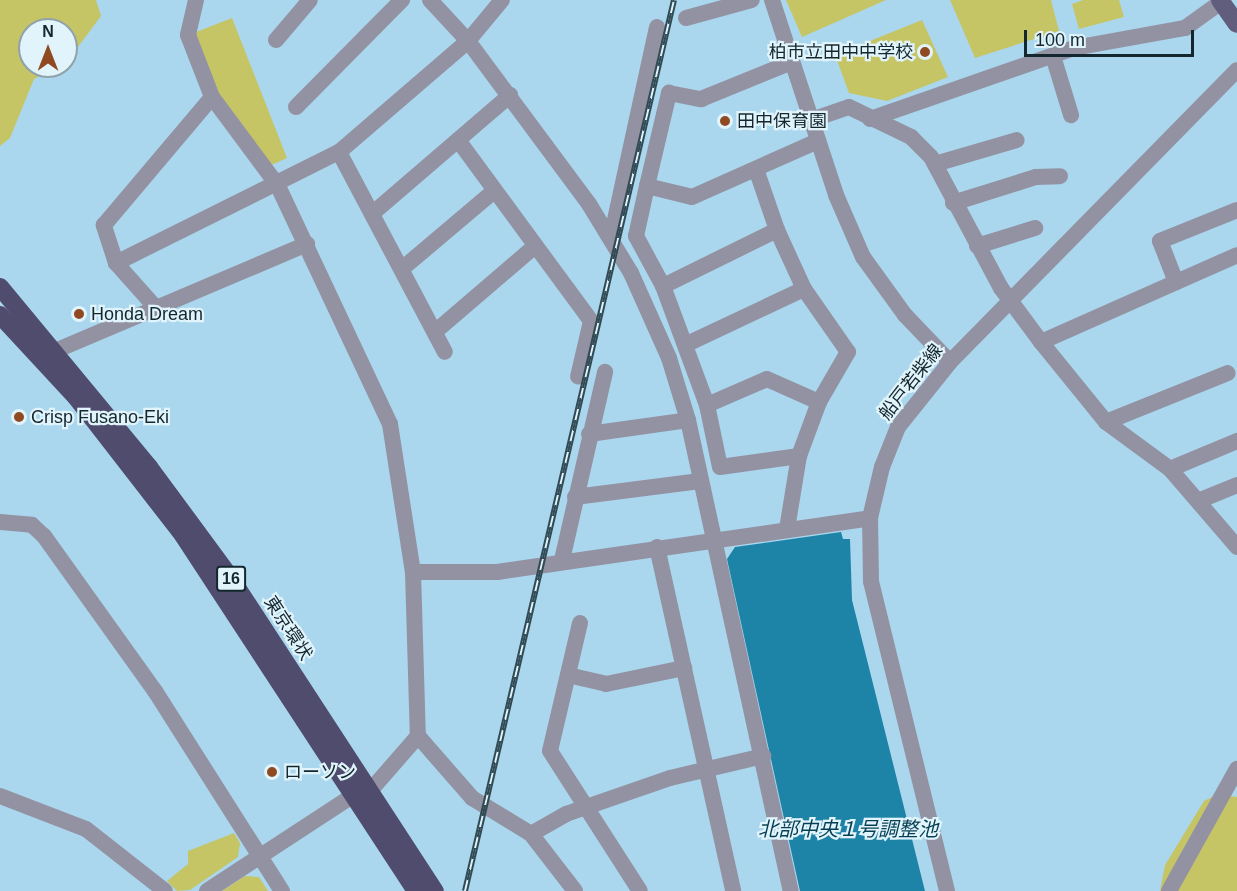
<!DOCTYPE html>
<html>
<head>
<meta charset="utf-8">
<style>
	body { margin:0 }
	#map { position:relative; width:1237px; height:891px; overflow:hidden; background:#aad7ed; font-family:Helvetica,"Noto Sans JP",sans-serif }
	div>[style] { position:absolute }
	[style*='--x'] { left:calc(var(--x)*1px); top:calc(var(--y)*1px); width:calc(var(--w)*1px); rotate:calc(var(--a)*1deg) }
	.green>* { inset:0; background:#c6c566 }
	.water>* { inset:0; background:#1d83a7 }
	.minor>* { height:16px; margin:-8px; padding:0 8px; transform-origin:8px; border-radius:8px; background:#9392a3 }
	.major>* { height:18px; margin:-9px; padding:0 9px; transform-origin:9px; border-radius:9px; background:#615e7d }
	.highway>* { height:18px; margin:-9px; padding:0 9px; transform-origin:9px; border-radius:9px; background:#4f4c6e }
	.rail>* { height:6px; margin-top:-3px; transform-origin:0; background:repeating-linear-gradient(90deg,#e1f4fc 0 11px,#324a54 0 22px); box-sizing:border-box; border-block:2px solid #324a54 }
	.dots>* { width:16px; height:16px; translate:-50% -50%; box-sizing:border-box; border:3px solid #e1f4fc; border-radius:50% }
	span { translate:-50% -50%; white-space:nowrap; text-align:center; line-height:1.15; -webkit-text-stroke:4.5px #e1f4fc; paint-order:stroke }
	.shield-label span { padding:2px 4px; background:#e1f4fc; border:2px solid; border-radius:4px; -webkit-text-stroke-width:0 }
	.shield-label { font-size:16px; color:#14262e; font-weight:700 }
	.poi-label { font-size:18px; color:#14262e }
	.right { translate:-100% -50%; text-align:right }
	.left { translate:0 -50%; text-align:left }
	.street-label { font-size:18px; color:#14262e }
	.water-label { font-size:20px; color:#063f53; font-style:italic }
	.north { position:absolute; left:18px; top:18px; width:60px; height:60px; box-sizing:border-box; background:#e1f4fc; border:2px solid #8fa2aa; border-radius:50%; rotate:0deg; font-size:16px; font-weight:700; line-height:24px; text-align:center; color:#14262e }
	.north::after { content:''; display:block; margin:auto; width:21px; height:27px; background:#904a22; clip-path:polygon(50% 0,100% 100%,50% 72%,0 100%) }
	.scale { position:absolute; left:1024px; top:30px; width:170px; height:27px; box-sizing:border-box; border:3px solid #14262e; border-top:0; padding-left:8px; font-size:18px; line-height:21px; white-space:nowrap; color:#14262e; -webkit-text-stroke:4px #e1f4fc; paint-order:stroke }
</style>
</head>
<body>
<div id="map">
	<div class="green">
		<i style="clip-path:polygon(0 0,96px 0,101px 16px,66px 63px,66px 30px,30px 30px,30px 66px,60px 66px,34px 79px,10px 138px,0 146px)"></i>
		<i style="clip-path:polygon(786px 0,886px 0,802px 37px)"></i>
		<i style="clip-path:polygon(950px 0,1051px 0,1059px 31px,975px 58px)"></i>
		<i style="clip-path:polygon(1083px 0,1119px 0,1124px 17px,1079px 29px,1072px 4px)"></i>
		<i style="clip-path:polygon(232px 18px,287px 158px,267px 167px,227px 116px,191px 34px)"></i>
		<i style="clip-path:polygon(922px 20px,948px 77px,887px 101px,849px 93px,835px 55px)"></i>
		<i style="clip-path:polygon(1218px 794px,1237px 797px,1237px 891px,1160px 891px,1165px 865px,1204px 801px)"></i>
		<i style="clip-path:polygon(234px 833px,240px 843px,238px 857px,190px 890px,177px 891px,167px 881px,188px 864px,188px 851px)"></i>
		<i style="clip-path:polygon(245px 876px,259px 877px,268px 891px,222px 891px)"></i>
	</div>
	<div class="water">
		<i style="clip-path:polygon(841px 532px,843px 539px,850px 539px,852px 600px,925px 891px,800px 891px,727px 559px,735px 547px)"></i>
	</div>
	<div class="minor">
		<i style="--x:196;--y:0;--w:36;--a:103"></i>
		<i style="--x:188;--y:35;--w:66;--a:68.8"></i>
		<i style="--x:212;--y:97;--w:111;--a:53.4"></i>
		<i style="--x:278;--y:186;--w:263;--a:64.8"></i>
		<i style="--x:390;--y:424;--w:150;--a:81.2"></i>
		<i style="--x:413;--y:572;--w:164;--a:88.3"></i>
		<i style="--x:418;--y:736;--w:82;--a:48.9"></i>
		<i style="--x:472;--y:798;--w:69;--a:31.4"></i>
		<i style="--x:531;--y:834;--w:72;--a:52.3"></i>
		<i style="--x:430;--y:0;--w:56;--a:47.2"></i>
		<i style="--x:468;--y:41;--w:203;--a:53.4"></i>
		<i style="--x:589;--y:204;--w:81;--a:58.7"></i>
		<i style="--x:631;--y:273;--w:93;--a:65.9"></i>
		<i style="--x:669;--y:358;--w:65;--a:73"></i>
		<i style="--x:688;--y:420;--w:482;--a:77.7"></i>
		<i style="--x:772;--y:0;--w:205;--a:71.8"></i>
		<i style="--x:836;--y:195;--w:68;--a:66.5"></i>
		<i style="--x:863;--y:257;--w:72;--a:54.1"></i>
		<i style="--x:905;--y:315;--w:65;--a:46.2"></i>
		<i style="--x:686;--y:18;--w:68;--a:-15.3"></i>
		<i style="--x:276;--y:40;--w:52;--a:-49.6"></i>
		<i style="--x:1053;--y:56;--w:62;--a:73"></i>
		<i style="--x:296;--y:107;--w:151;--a:-45.3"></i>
		<i style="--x:870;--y:119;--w:216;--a:-19.2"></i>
		<i style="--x:1074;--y:48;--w:113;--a:-10.2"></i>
		<i style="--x:1185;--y:28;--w:44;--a:-35.8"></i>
		<i style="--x:811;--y:120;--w:40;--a:-18.9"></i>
		<i style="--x:849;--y:107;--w:69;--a:25.8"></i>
		<i style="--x:911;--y:137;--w:28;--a:45"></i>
		<i style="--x:931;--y:157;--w:149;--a:61.9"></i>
		<i style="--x:1001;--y:288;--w:67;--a:53.5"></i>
		<i style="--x:1041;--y:342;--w:103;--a:50.9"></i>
		<i style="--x:1106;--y:422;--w:79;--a:36.3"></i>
		<i style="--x:1170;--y:469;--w:103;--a:49.3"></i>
		<i style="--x:458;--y:140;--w:225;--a:53.7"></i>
		<i style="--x:591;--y:321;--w:57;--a:103.1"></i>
		<i style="--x:339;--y:152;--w:226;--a:62.1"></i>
		<i style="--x:935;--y:164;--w:85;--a:-16.3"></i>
		<i style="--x:756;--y:169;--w:65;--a:71"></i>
		<i style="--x:647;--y:186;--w:96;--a:-76.7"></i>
		<i style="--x:669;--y:93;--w:33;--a:11"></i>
		<i style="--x:701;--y:99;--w:98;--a:-22.1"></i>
		<i style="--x:953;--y:203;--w:87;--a:-17.4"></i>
		<i style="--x:1036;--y:177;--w:24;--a:-2"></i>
		<i style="--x:373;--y:213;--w:181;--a:-40.7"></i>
		<i style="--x:611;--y:238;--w:216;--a:-77.7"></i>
		<i style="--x:977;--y:246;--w:61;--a:-17.2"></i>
		<i style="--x:116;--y:263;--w:249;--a:-26.5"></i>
		<i style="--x:339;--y:152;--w:170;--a:-40.7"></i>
		<i style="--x:468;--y:41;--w:53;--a:-50.3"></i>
		<i style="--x:403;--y:268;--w:119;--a:-40.2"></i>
		<i style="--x:1176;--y:282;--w:44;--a:-111.3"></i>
		<i style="--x:1160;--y:241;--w:83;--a:-21.9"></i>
		<i style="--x:663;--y:286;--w:57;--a:-118.4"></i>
		<i style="--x:636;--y:236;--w:51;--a:-77.6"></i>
		<i style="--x:647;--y:186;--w:46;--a:13.7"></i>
		<i style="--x:692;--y:197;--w:138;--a:-24"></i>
		<i style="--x:157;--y:309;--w:62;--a:-131.7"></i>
		<i style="--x:116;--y:263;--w:40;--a:-108"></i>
		<i style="--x:104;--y:225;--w:167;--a:-49.8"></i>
		<i style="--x:436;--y:331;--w:130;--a:-40.6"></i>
		<i style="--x:1041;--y:342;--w:214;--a:-23.9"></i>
		<i style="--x:687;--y:344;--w:129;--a:-25.2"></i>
		<i style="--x:43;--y:356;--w:287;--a:-23"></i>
		<i style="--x:707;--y:405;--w:65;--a:-23.4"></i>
		<i style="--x:767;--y:379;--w:57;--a:23.9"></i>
		<i style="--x:1106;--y:422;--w:131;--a:-21.9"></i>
		<i style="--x:589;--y:434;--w:100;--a:-8"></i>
		<i style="--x:1170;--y:469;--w:73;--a:-22.7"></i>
		<i style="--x:575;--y:497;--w:126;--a:-7.3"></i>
		<i style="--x:1198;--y:501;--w:42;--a:-22.3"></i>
		<i style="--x:0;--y:522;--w:32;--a:5"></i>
		<i style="--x:32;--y:525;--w:16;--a:43"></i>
		<i style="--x:44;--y:536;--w:191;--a:54.4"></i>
		<i style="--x:155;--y:691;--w:237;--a:57.6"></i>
		<i style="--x:787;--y:529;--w:74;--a:-80.7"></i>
		<i style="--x:799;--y:456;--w:58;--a:-69.7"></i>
		<i style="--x:819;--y:402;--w:58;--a:-59.9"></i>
		<i style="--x:848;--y:352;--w:77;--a:-124.9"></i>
		<i style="--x:804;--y:289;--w:65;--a:-114.6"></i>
		<i style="--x:777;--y:230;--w:127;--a:153.8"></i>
		<i style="--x:663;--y:286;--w:127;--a:69.7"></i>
		<i style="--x:707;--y:405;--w:63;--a:78.2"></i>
		<i style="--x:720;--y:467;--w:80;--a:-7.9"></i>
		<i style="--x:657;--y:547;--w:352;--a:77.5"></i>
		<i style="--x:562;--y:560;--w:193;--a:-77.1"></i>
		<i style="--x:413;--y:572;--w:84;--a:0"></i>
		<i style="--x:497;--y:572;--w:377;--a:-8.2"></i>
		<i style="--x:580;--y:623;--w:131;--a:103.2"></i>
		<i style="--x:550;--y:751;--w:166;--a:57.3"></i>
		<i style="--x:568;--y:675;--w:39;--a:13"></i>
		<i style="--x:606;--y:684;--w:80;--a:-11.6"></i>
		<i style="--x:370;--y:791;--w:73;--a:-48.9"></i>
		<i style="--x:0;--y:796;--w:92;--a:21"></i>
		<i style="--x:86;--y:829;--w:100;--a:38.1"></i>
		<i style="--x:531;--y:834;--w:40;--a:-29.7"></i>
		<i style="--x:566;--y:814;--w:110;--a:-19.1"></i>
		<i style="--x:670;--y:778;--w:96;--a:-13.3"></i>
		<i style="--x:207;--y:891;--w:177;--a:-33.2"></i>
		<i style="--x:947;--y:891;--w:319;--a:-103.8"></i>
		<i style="--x:871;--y:581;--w:63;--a:-90.9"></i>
		<i style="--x:870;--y:518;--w:52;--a:-76.8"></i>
		<i style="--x:882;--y:467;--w:43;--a:-68.2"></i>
		<i style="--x:898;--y:427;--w:83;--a:-51.3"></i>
		<i style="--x:950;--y:362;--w:409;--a:-45.5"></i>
		<i style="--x:1169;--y:891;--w:140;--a:-60.9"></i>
	</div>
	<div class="major">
		<i style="--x:1220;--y:0;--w:29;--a:55"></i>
	</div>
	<div class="highway">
		<i style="--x:0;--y:287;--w:234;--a:50.4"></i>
		<i style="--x:149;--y:467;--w:137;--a:53.6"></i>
		<i style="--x:230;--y:577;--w:375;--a:56.9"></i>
		<i style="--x:0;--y:315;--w:112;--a:47.2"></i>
		<i style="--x:76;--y:397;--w:175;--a:52.2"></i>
		<i style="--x:183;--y:535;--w:425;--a:56.8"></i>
	</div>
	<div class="rail">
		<i style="--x:465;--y:891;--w:915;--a:-76.8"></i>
	</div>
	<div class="dots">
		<i style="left:925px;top:52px;background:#904a22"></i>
		<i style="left:725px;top:121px;background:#904a22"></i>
		<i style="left:79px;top:314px;background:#904a22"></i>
		<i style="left:19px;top:417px;background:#904a22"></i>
		<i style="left:272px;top:772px;background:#904a22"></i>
	</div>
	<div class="shield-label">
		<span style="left:231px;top:579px">16</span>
	</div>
	<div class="poi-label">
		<span class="right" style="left:913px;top:52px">柏市立田中中学校</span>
		<span class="left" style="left:737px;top:121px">田中保育園</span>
		<span class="left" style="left:91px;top:314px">Honda Dream</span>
		<span class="left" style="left:31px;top:417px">Crisp Fusano-Eki</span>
		<span class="left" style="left:284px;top:772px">ローソン</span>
	</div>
	<div class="street-label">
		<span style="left:911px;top:382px;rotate:-52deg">船戸若柴線</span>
		<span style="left:288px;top:628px;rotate:57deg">東京環状</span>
	</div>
	<div class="water-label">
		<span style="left:848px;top:829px">北部中央１号調整池</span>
	</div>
	<div class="north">N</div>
	<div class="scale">100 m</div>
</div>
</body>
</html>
